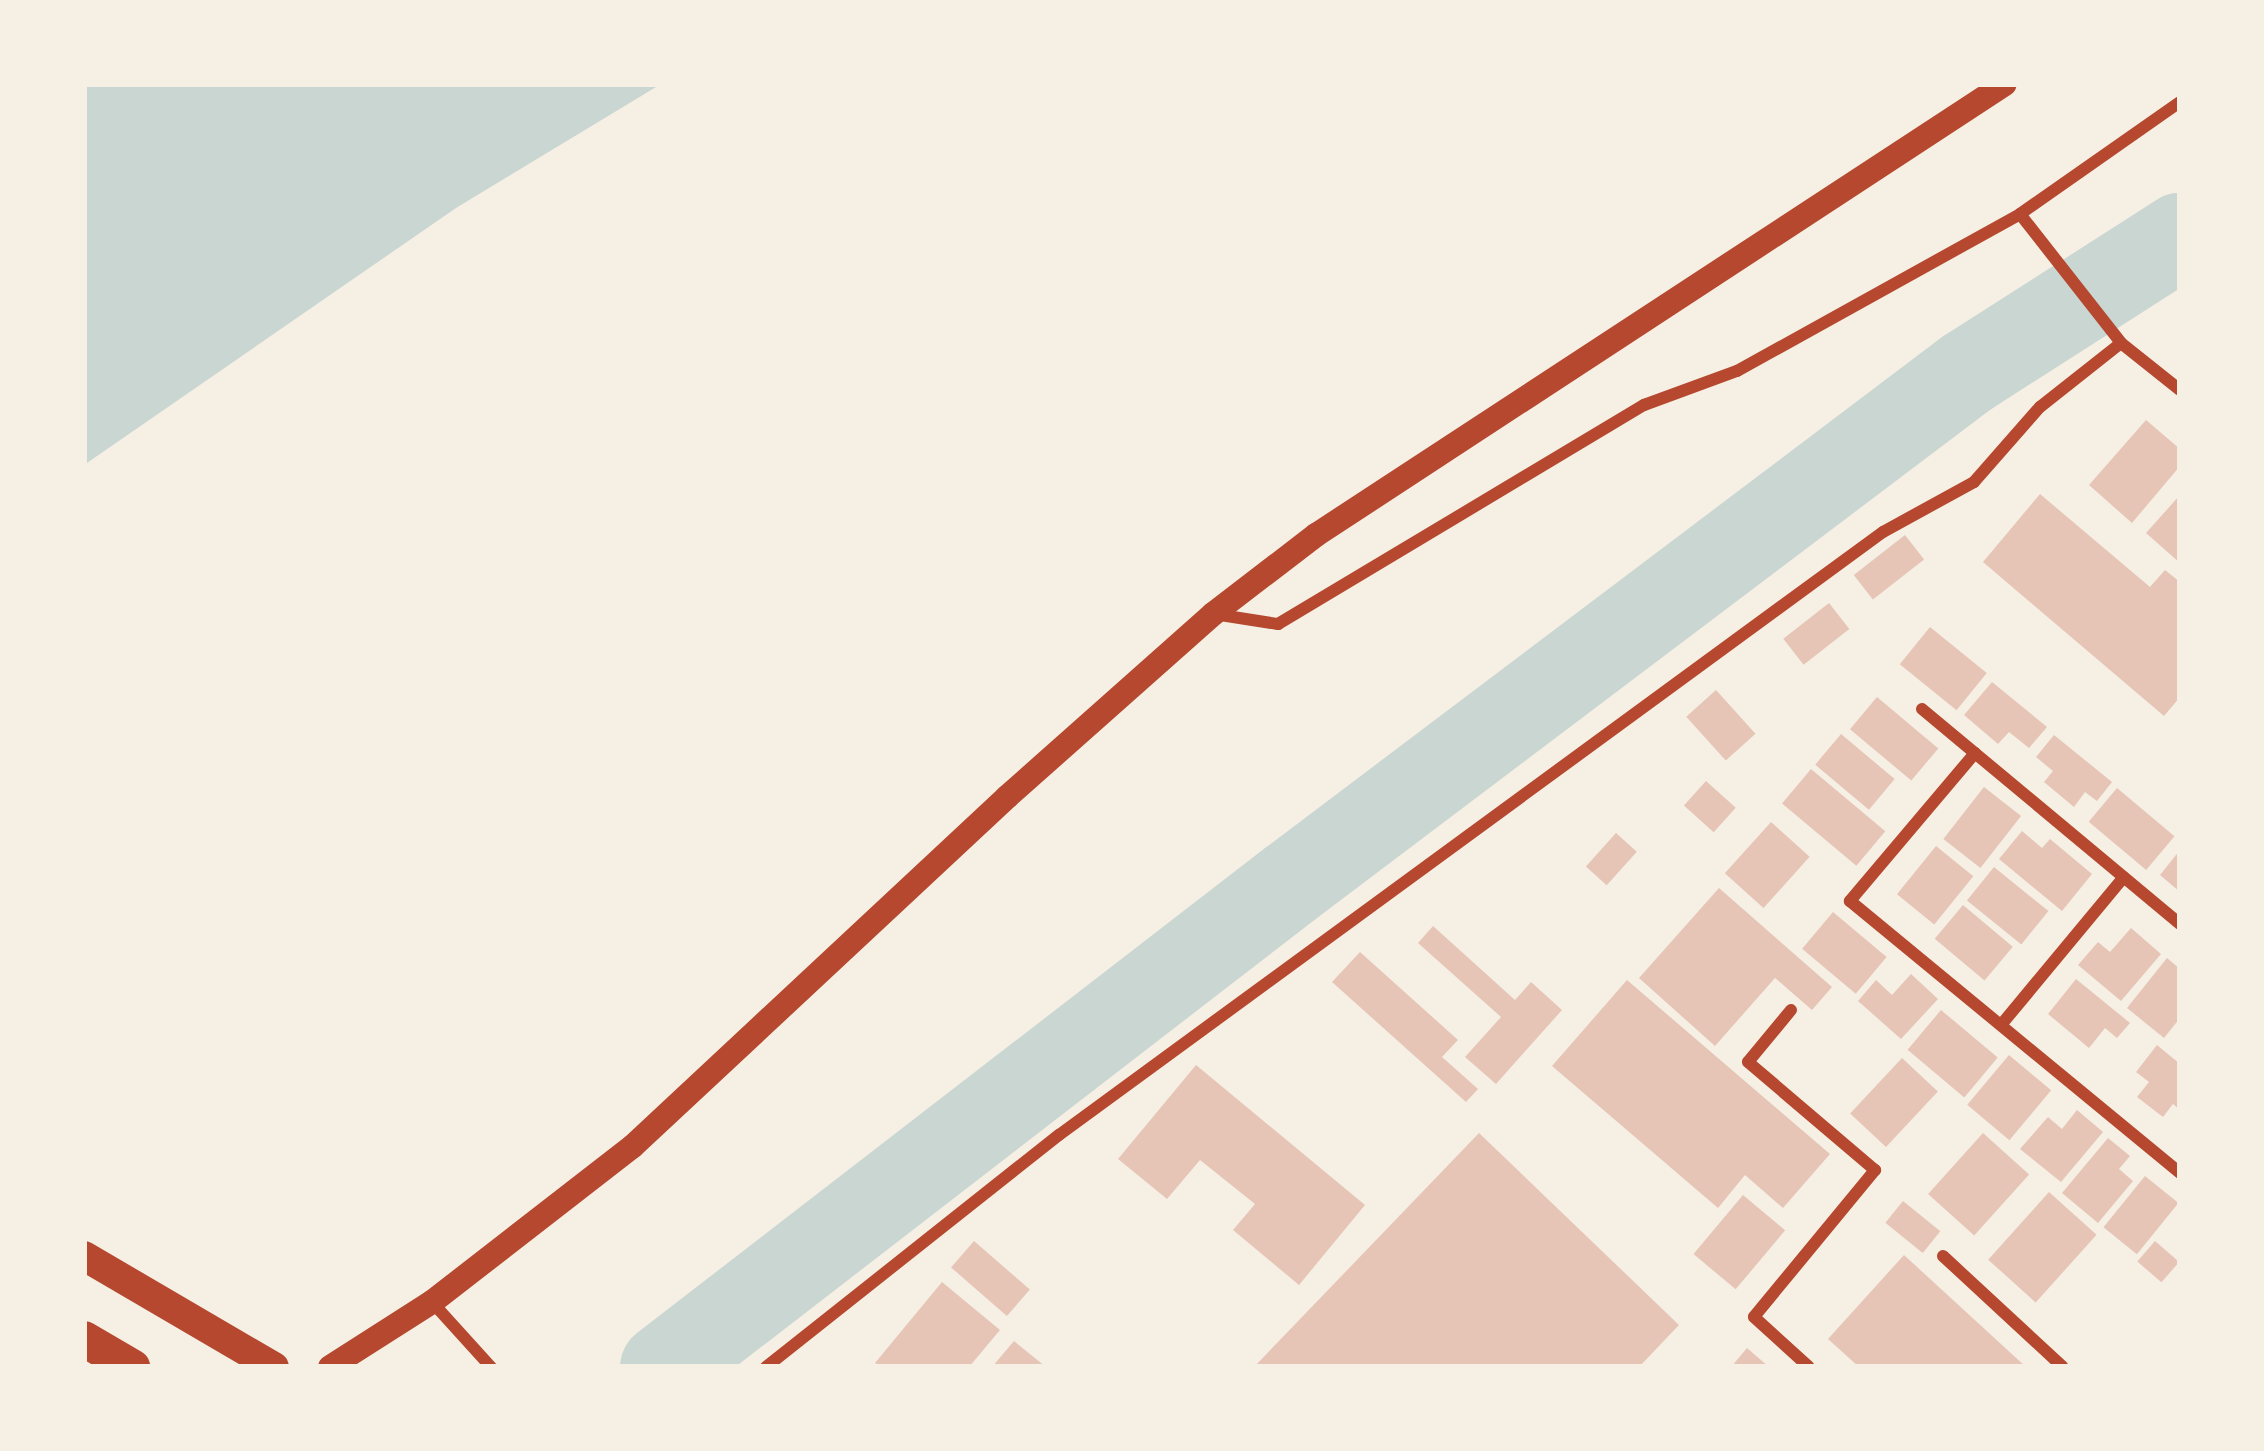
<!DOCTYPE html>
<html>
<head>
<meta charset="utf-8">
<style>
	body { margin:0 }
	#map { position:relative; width:2264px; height:1451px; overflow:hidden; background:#f6efe4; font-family:Roboto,sans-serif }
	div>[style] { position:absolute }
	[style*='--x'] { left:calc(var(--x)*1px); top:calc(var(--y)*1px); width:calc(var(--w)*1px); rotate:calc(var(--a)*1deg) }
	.water>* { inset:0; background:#c9d6d2 }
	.river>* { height:87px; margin:-43.5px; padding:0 43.5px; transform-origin:43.5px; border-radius:43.5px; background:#c9d6d2 }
	.building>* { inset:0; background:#e6c5b7; transform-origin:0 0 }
	.minor>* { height:12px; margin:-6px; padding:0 6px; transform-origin:6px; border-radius:6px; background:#b5482f }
	.secondary>* { height:24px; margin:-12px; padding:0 12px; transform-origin:12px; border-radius:12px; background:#b5482f }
	.primary>* { height:30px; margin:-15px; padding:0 15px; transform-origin:15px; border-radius:15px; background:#b5482f }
	.motorway>* { height:36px; margin:-18px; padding:0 18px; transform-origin:18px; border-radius:18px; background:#b5482f }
	span { translate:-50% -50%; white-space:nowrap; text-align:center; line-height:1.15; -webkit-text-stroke:12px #f6efe4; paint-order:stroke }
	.frame { position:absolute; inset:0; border:87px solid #f6efe4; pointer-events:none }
</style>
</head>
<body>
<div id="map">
	<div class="water">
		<i style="clip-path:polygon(84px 84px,661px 84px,456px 208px,84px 465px)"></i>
	</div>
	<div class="river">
		<i style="--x:663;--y:1367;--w:792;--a:-37.67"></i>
		<i style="--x:1290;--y:883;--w:848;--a:-37.05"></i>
		<i style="--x:1967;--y:372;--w:253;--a:-32.6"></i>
	</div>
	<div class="building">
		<i style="clip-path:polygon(2146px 420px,2180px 449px,2180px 466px,2132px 523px,2089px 485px)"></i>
		<i style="clip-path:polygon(2040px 494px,2150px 587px,2165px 570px,2180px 582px,2180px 697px,2164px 716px,1983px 562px)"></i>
		<i style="clip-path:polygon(2180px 495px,2180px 563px,2146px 533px)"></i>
		<i style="left:1905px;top:535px;width:31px;height:65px;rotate:52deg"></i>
		<i style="left:1829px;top:603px;width:33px;height:58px;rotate:52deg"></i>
		<i style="left:1930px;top:627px;width:73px;height:48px;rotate:39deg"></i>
		<i style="clip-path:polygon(1992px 682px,2047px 727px,2029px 748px,2009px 732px,1998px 744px,1964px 715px)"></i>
		<i style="left:1716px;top:690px;width:59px;height:40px;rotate:48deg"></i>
		<i style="left:1877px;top:697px;width:80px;height:42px;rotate:40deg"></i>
		<i style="left:1841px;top:734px;width:70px;height:40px;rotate:40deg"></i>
		<i style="clip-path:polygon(2054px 735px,2112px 782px,2097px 801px,2085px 792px,2074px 807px,2044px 782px,2053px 771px,2036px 757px)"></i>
		<i style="left:1811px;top:769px;width:97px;height:45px;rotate:40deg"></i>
		<i style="left:1706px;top:781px;width:40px;height:33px;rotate:42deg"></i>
		<i style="left:1984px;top:787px;width:47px;height:66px;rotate:38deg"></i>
		<i style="left:2117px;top:788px;width:75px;height:44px;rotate:40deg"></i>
		<i style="left:1771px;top:822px;width:52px;height:69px;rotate:42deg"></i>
		<i style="clip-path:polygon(2022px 831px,2042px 848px,2050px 839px,2092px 874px,2062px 911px,1999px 859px)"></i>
		<i style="left:1616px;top:833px;width:28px;height:45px;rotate:42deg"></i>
		<i style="left:1936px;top:846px;width:48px;height:62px;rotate:39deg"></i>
		<i style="clip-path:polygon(2180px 850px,2180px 892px,2160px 875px)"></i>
		<i style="left:1994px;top:867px;width:70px;height:43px;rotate:39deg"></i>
		<i style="clip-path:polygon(1719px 888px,1832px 987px,1812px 1010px,1775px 978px,1715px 1046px,1639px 978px)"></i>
		<i style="left:1963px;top:905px;width:65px;height:44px;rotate:40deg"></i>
		<i style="left:1833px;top:912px;width:70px;height:48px;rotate:40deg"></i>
		<i style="clip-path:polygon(1433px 926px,1515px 1000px,1531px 982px,1562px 1010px,1496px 1084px,1465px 1057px,1501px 1017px,1418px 943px)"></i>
		<i style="clip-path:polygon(2131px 928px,2161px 954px,2121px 1001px,2078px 965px,2098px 942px,2110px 952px)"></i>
		<i style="clip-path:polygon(1360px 952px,1458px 1040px,1442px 1057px,1478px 1089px,1466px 1102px,1332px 982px)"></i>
		<i style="clip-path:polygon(2167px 958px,2180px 969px,2180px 1018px,2164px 1038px,2127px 1008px)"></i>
		<i style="clip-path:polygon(1911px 974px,1938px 999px,1901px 1039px,1858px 1001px,1876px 980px,1892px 995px)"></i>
		<i style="clip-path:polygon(2076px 979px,2130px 1023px,2117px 1038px,2105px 1028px,2089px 1048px,2048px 1014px)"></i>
		<i style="clip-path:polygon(1627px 980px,1830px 1154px,1783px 1208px,1745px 1175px,1718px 1208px,1552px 1066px)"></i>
		<i style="left:1941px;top:1010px;width:74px;height:52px;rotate:40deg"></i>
		<i style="clip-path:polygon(2157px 1045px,2180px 1064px,2180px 1110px,2173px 1104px,2163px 1117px,2137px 1097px,2149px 1082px,2136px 1072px)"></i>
		<i style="left:2009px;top:1055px;width:55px;height:65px;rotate:40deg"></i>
		<i style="left:1902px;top:1058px;width:49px;height:76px;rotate:43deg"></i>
		<i style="clip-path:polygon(1196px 1065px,1365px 1205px,1299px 1285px,1233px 1230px,1255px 1204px,1200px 1160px,1167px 1199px,1118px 1159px)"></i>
		<i style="clip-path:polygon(2077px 1110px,2103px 1132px,2061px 1182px,2020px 1149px,2048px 1117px,2062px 1129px)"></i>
		<i style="clip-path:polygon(1479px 1133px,1679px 1325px,1639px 1367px,1254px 1367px)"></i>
		<i style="left:1983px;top:1133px;width:62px;height:82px;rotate:42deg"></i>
		<i style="clip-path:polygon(2108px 1138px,2130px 1156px,2119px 1169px,2133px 1181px,2098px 1223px,2062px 1193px)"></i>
		<i style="left:2145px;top:1176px;width:43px;height:66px;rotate:39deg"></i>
		<i style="left:2049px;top:1192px;width:64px;height:91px;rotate:42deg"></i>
		<i style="left:1743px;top:1195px;width:55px;height:77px;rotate:40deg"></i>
		<i style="left:1903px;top:1201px;width:48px;height:28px;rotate:39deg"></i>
		<i style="left:974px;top:1241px;width:74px;height:35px;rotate:41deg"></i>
		<i style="left:2155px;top:1241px;width:32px;height:27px;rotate:41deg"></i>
		<i style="clip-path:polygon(1904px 1255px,2026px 1367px,1859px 1367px,1828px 1339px)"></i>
		<i style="clip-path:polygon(942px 1282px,1000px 1330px,969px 1367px,881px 1367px,875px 1363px)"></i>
		<i style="clip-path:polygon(1014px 1341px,1046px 1367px,992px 1367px)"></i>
		<i style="clip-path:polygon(1747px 1348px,1769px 1367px,1731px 1367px)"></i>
	</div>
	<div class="minor">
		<i style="--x:2020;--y:214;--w:164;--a:51.9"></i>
		<i style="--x:2121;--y:343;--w:75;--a:38.5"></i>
		<i style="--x:1214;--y:614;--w:65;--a:8.9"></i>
		<i style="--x:1278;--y:624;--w:427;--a:-30.9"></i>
		<i style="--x:1644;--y:405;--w:99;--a:-20.1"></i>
		<i style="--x:1737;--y:371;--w:324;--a:-29"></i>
		<i style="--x:2020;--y:214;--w:195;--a:-35"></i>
		<i style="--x:1922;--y:709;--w:336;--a:39.8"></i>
		<i style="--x:1975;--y:753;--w:194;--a:130.2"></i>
		<i style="--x:1850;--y:901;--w:428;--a:39.5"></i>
		<i style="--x:1791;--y:1010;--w:67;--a:129.6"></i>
		<i style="--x:1748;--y:1062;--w:167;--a:40.4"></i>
		<i style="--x:1875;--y:1170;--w:190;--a:129.5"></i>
		<i style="--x:1754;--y:1317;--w:74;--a:42.3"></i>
		<i style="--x:2001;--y:1025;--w:192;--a:-50.3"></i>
		<i style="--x:1943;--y:1256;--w:163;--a:42.8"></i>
		<i style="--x:432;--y:1302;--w:88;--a:47.8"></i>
		<i style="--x:766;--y:1367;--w:374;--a:-38.4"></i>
		<i style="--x:1059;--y:1135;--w:1021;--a:-36.2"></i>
		<i style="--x:1883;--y:532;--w:104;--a:-28.8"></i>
		<i style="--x:1974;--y:482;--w:100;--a:-48.7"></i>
		<i style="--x:2040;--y:407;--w:103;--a:-38.3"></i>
	</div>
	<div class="secondary">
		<i style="--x:330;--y:1367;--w:121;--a:-32.5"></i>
		<i style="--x:432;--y:1302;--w:254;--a:-37.8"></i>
		<i style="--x:633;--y:1146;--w:512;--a:-43.02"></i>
		<i style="--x:1007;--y:797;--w:276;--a:-41.6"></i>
		<i style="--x:1213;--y:614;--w:130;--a:-37.5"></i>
		<i style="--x:1316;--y:535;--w:823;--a:-33.21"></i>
	</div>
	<div class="primary">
		<i style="--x:84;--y:1256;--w:220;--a:30.3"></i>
	</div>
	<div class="motorway">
		<i style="--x:84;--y:1339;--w:56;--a:30.3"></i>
	</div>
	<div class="frame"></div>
</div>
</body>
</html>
